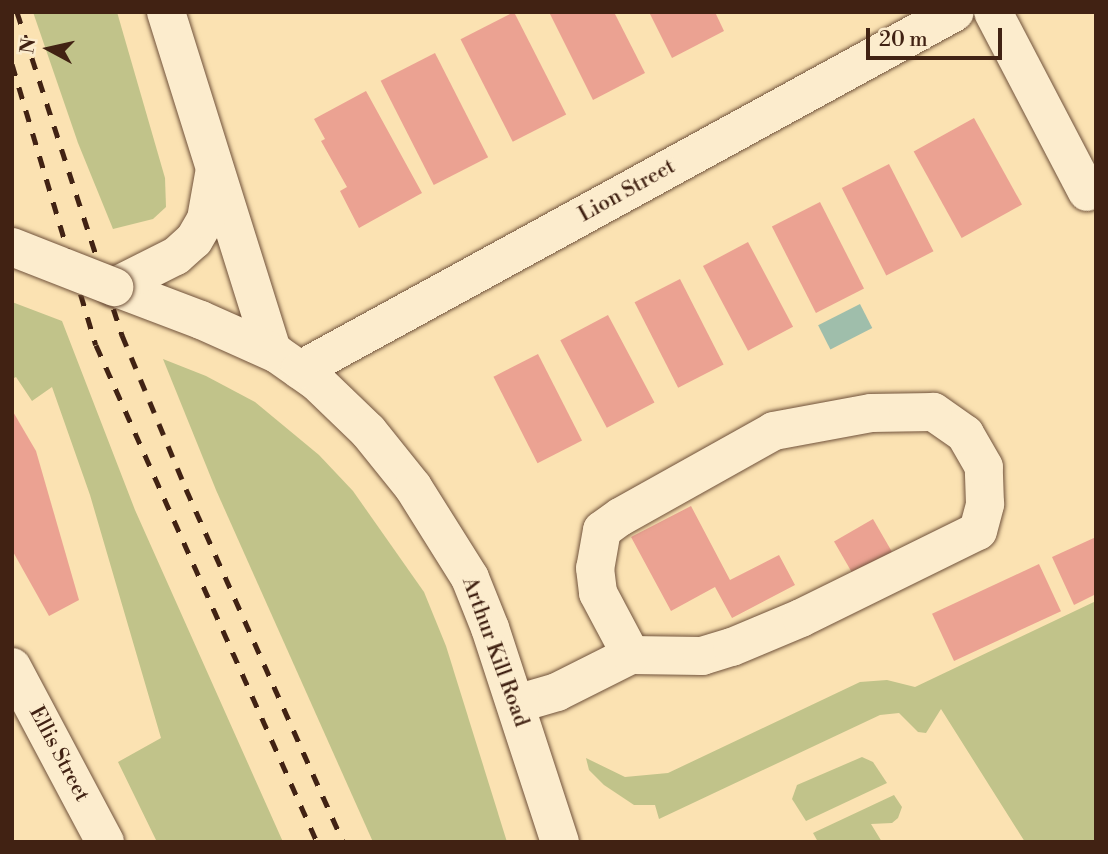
<!DOCTYPE html>
<html>
<head>
<meta charset="utf-8">
<style>
	body { margin:0 }
	#map { position:relative; width:1108px; height:854px; overflow:hidden; background:#fbe2b2; font-family:"Libre Bodoni",serif }
	div>[style] { position:absolute }
	[style*='--x'] { left:calc(var(--x)*1px); top:calc(var(--y)*1px); width:calc(var(--w)*1px); rotate:calc(var(--a)*1deg) }
	.green>* { inset:0; background:#c1c38a }
	.water>* { inset:0; background:#9fbeab; transform-origin:0 0 }
	.building>* { inset:0; background:#eba292; transform-origin:0 0 }
	.roads { filter:drop-shadow(0 0 2px #70523b) drop-shadow(0 0 2px #70523b) }
	.minor>* { height:38px; margin:-19px; padding:0 19px; transform-origin:19px; border-radius:19px; background:#fceccd }
	.rail>* { height:5px; margin-top:-2.5px; transform-origin:0; background:repeating-linear-gradient(90deg,#412213 0 12px,transparent 0 24px) }
	.bridges { filter:drop-shadow(0 0 2px #70523b) drop-shadow(0 0 2px #70523b) }
	.minor-bridge>* { height:38px; margin:-19px; padding:0 19px; transform-origin:19px; border-radius:19px; background:#fceccd }
	span { translate:-50% -50%; white-space:nowrap; text-align:center; line-height:1.15; -webkit-text-stroke:7px #fceccd; paint-order:stroke }
	.street-label { font-size:21px; color:#412213 }
	.frame { position:absolute; inset:0; border:14px solid #412213; pointer-events:none }
	.north { position:absolute; left:14px; top:14px; width:70px; height:70px; -webkit-text-stroke:5px #fceccd; paint-order:stroke; rotate:278deg; font-size:19px; font-weight:700; line-height:28px; text-align:center; color:#412213 }
	.north::after { content:''; display:block; margin:auto; width:24px; height:32px; background:#412213; clip-path:polygon(50% 0,100% 100%,50% 72%,0 100%) }
	.scale { position:absolute; left:866px; top:28px; width:136px; height:32px; box-sizing:border-box; border:4px solid #412213; border-top:0; padding-left:9px; font-size:21px; line-height:24px; white-space:nowrap; color:#412213; -webkit-text-stroke:5px #fceccd; paint-order:stroke }
</style>
</head>
<body>
<div id="map">
	<div class="green">
		<i style="clip-path:polygon(33px 12px,117px 12px,165px 178px,166px 207px,153px 219px,113px 229px,78px 143px)"></i>
		<i style="clip-path:polygon(12px 302px,62px 321px,135px 510px,283px 842px,157px 842px,118px 762px,161px 738px,90px 495px,52px 387px,32px 401px,16px 377px,12px 379px)"></i>
		<i style="clip-path:polygon(163px 359px,206px 376px,255px 402px,319px 455px,353px 491px,424px 592px,446px 646px,507px 842px,373px 842px,216px 490px)"></i>
		<i style="clip-path:polygon(1096px 601px,1096px 842px,1025px 842px,941px 709px,926px 733px,918px 732px,899px 713px,880px 715px,659px 819px,655px 805px,634px 805px,604px 785px,589px 770px,586px 758px,625px 777px,668px 773px,860px 682px,887px 680px,915px 687px)"></i>
		<i style="clip-path:polygon(862px 757px,873px 762px,887px 783px,806px 821px,792px 799px,797px 785px)"></i>
		<i style="clip-path:polygon(894px 795px,902px 807px,898px 818px,892px 823px,871px 824px,882px 842px,818px 842px,813px 833px)"></i>
	</div>
	<div class="water">
		<i style="left:860px;top:304px;width:27px;height:47px;rotate:63deg"></i>
	</div>
	<div class="building">
		<i style="left:514px;top:12px;width:115px;height:60px;rotate:63deg"></i>
		<i style="clip-path:polygon(549px 12px,614px 12px,645px 73px,593px 100px)"></i>
		<i style="clip-path:polygon(649px 12px,715px 12px,724px 31px,672px 58px)"></i>
		<i style="left:435px;top:53px;width:117px;height:61px;rotate:63deg"></i>
		<i style="clip-path:polygon(366px 91px,422px 193px,359px 228px,340px 191px,347px 187px,321px 141px,325px 139px,314px 119px)"></i>
		<i style="left:974px;top:118px;width:99px;height:69px;rotate:61deg"></i>
		<i style="left:889px;top:164px;width:98px;height:53px;rotate:63deg"></i>
		<i style="left:820px;top:202px;width:97px;height:54px;rotate:63deg"></i>
		<i style="left:748px;top:242px;width:96px;height:51px;rotate:62deg"></i>
		<i style="left:680px;top:279px;width:96px;height:51px;rotate:63deg"></i>
		<i style="left:608px;top:315px;width:99px;height:54px;rotate:62deg"></i>
		<i style="left:538px;top:354px;width:97px;height:50px;rotate:63deg"></i>
		<i style="clip-path:polygon(12px 410px,36px 451px,79px 600px,49px 616px,12px 550px)"></i>
		<i style="clip-path:polygon(691px 506px,730px 580px,779px 555px,795px 585px,732px 618px,715px 587px,671px 611px,631px 537px)"></i>
		<i style="left:873px;top:519px;width:39px;height:45px;rotate:60deg"></i>
		<i style="clip-path:polygon(1096px 537px,1096px 594px,1074px 605px,1052px 557px)"></i>
		<i style="left:1039px;top:564px;width:52px;height:118px;rotate:65deg"></i>
	</div>
	<div class="roads">
		<div class="minor">
			<i style="--x:166;--y:12;--w:355;--a:72.6"></i>
			<i style="--x:993;--y:12;--w:203;--a:62.4"></i>
			<i style="--x:114;--y:287;--w:93;--a:20.8"></i>
			<i style="--x:201;--y:320;--w:83;--a:24.1"></i>
			<i style="--x:277;--y:354;--w:49;--a:35"></i>
			<i style="--x:317;--y:382;--w:71;--a:43.9"></i>
			<i style="--x:368;--y:431;--w:72;--a:51.2"></i>
			<i style="--x:413;--y:487;--w:107;--a:57.9"></i>
			<i style="--x:470;--y:578;--w:54;--a:68.2"></i>
			<i style="--x:490;--y:628;--w:225;--a:71.9"></i>
			<i style="--x:114;--y:287;--w:69;--a:-26.6"></i>
			<i style="--x:176;--y:256;--w:24;--a:-42"></i>
			<i style="--x:194;--y:240;--w:24;--a:-60"></i>
			<i style="--x:206;--y:219;--w:46;--a:-79.9"></i>
			<i style="--x:300;--y:370;--w:746;--a:-28.66"></i>
			<i style="--x:12;--y:667;--w:198;--a:62"></i>
			<i style="--x:516;--y:704;--w:43;--a:-16.3"></i>
			<i style="--x:557;--y:692;--w:83;--a:-26.6"></i>
			<i style="--x:631;--y:655;--w:71;--a:0.8"></i>
			<i style="--x:702;--y:656;--w:31;--a:-17"></i>
			<i style="--x:732;--y:647;--w:75;--a:-22.8"></i>
			<i style="--x:801;--y:618;--w:197;--a:-26.2"></i>
			<i style="--x:978;--y:531;--w:28;--a:-75"></i>
			<i style="--x:985;--y:504;--w:37;--a:-92"></i>
			<i style="--x:984;--y:467;--w:38;--a:-120"></i>
			<i style="--x:965;--y:434;--w:39;--a:-145"></i>
			<i style="--x:933;--y:412;--w:62;--a:179.1"></i>
			<i style="--x:871;--y:413;--w:99;--a:169.5"></i>
			<i style="--x:774;--y:431;--w:176;--a:150.8"></i>
			<i style="--x:620;--y:517;--w:22;--a:144"></i>
			<i style="--x:602;--y:530;--w:39;--a:100"></i>
			<i style="--x:595;--y:568;--w:25;--a:83"></i>
			<i style="--x:598;--y:593;--w:70;--a:62"></i>
		</div>
	</div>
	<div class="rail">
		<i style="--x:17;--y:12;--w:340;--a:72"></i>
		<i style="--x:122;--y:335;--w:167;--a:67.4"></i>
		<i style="--x:186;--y:489;--w:386;--a:66"></i>
		<i style="--x:12;--y:64;--w:293;--a:73.4"></i>
		<i style="--x:96;--y:345;--w:544;--a:66.03"></i>
	</div>
	<div class="bridges">
		<div class="minor-bridge">
			<i style="--x:12;--y:247;--w:110;--a:21.4"></i>
		</div>
	</div>
	<div class="street-label">
		<span style="left:627px;top:191px;rotate:-29deg">Lion Street</span>
		<span style="left:495px;top:652px;rotate:70deg">Arthur Kill Road</span>
		<span style="left:59px;top:754px;rotate:62deg">Ellis Street</span>
	</div>
	<div class="frame"></div>
	<div class="north">N</div>
	<div class="scale">20 m</div>
</div>
</body>
</html>
